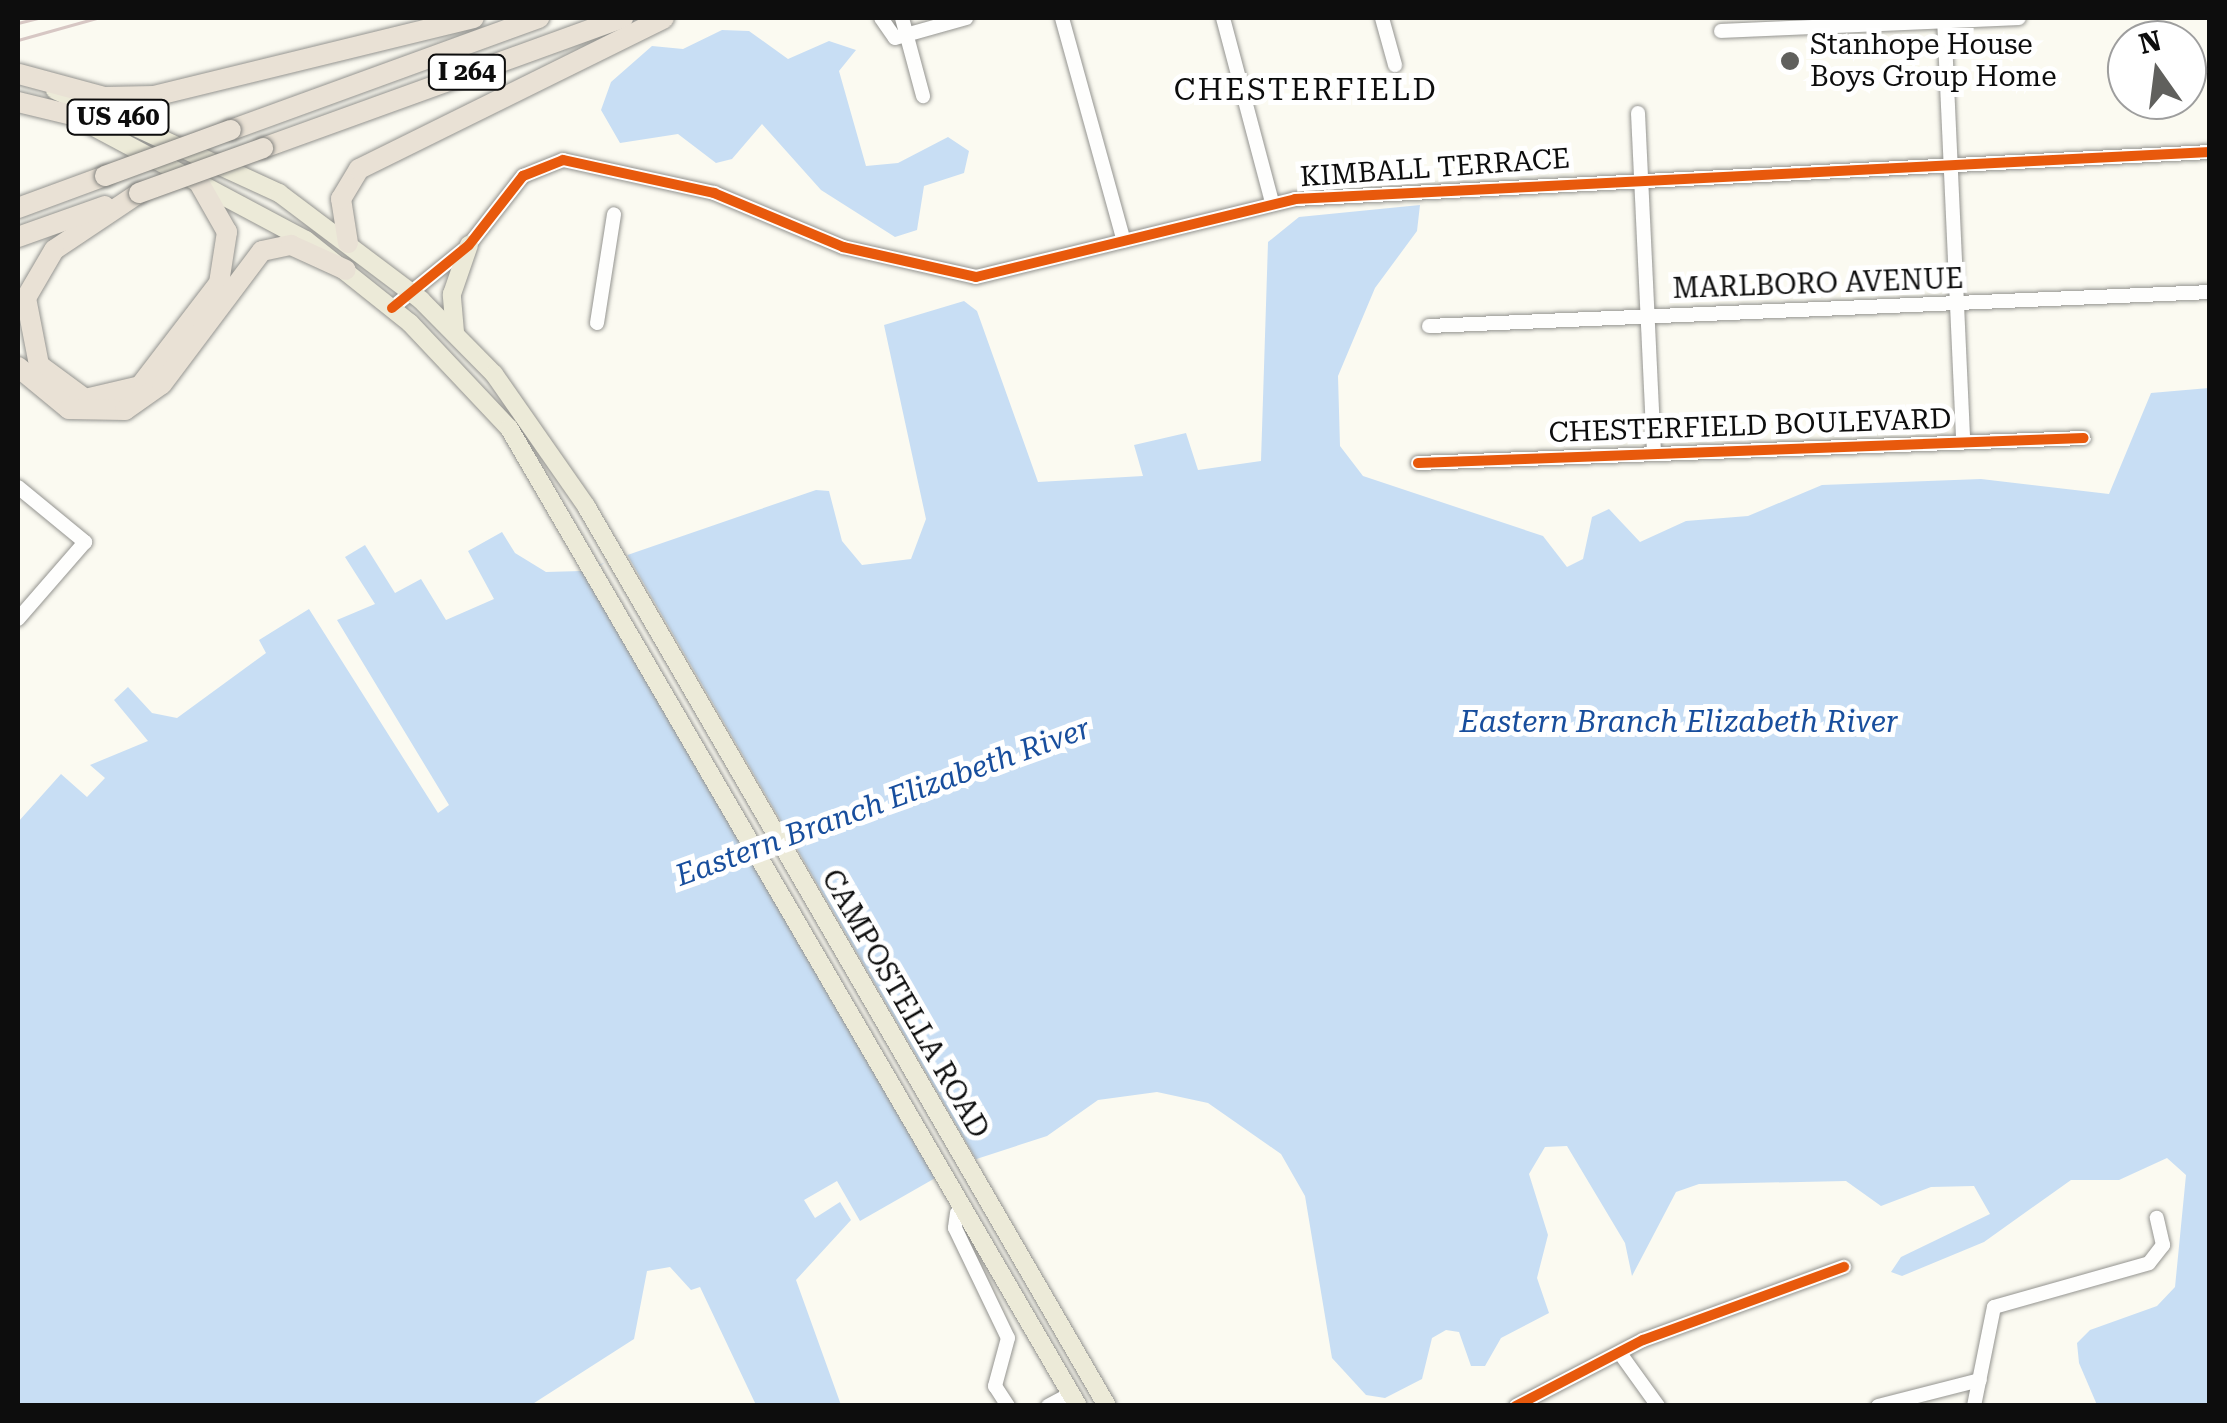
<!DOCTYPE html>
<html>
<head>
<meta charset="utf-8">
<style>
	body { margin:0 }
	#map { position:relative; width:2227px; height:1423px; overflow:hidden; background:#fbfaf1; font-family:"Roboto Serif",serif }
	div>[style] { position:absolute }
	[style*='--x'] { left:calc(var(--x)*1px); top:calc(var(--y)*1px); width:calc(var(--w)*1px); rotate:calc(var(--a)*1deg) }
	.water>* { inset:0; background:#c8def4 }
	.pier>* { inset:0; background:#fbfaf1; transform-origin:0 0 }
	.roads { filter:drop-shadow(0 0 2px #949490) drop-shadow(0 0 2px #949490) }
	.minor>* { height:14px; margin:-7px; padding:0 7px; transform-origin:7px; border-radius:7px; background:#fefefd }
	.major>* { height:18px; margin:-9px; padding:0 9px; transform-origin:9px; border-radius:9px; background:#ecead8 }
	.highway>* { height:20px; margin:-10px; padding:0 10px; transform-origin:10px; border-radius:10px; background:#e9e1d5 }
	.tram>* { height:2.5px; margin:-1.25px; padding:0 1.25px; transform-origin:1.25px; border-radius:1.25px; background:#d7c7c4 }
	.bridges { filter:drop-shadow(0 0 2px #81817d) drop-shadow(0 0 2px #81817d) }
	.highway-bridge>* { height:20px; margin:-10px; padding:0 10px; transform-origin:10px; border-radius:10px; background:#e9e1d5 }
	.cycleway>* { height:10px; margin:-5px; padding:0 5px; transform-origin:5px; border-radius:5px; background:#e8590c }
	.dots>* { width:28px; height:28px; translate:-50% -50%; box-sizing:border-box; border:5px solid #fff; border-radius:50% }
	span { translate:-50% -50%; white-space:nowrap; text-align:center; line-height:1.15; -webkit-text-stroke:10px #fff; paint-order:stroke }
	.shield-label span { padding:2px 8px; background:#fff; border:2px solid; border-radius:8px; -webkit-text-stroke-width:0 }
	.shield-label { font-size:25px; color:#0d0d0d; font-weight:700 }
	.poi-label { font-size:28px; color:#0d0d0d }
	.left { translate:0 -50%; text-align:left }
	.street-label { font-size:28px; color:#0d0d0d }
	.neighbourhood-label { font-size:30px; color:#0d0d0d; letter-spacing:2.5px }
	.water-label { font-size:30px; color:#184e9d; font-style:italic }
	.frame { position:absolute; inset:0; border:20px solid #0d0d0d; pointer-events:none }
	.north { position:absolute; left:2107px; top:20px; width:100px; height:100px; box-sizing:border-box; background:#fff; border:2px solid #9e9e9e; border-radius:50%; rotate:346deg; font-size:28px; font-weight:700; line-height:40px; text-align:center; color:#0d0d0d }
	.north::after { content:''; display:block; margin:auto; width:35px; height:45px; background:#60605d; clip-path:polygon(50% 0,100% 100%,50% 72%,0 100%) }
</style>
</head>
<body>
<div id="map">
	<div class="water">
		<i style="clip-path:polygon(722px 30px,749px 31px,788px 59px,829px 41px,856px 50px,839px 71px,866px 166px,898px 163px,948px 137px,969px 151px,964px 173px,924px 186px,917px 230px,895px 237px,821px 190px,762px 124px,732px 159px,716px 163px,678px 134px,620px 143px,601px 110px,611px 82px,652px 46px,683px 49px)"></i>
		<i style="clip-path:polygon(1420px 205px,1417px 231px,1375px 288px,1338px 376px,1340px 446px,1363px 476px,1543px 536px,1567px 567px,1583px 559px,1592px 517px,1609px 509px,1640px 542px,1686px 521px,1748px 516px,1822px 485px,1981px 479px,2109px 494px,2151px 393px,2209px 388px,2209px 1405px,2097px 1405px,2079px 1363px,2077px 1343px,2090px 1330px,2157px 1306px,2175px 1287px,2186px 1175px,2167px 1158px,2119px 1180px,2071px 1180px,1984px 1242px,1902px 1276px,1891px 1272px,1901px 1257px,1990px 1214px,1974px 1186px,1931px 1187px,1881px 1206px,1846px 1181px,1699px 1184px,1676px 1192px,1632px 1276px,1625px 1243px,1567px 1146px,1545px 1147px,1529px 1174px,1548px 1235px,1537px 1278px,1549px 1313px,1501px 1338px,1485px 1366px,1471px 1366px,1459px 1332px,1446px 1330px,1432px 1338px,1422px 1379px,1385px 1398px,1366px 1395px,1332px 1358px,1305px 1196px,1281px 1154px,1208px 1103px,1157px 1092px,1098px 1100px,1047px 1136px,958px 1165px,860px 1221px,837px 1181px,804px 1200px,815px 1218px,840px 1202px,851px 1220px,796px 1280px,841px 1405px,756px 1405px,700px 1287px,691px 1290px,670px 1267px,647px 1271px,634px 1339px,531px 1405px,18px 1405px,18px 822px,61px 774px,87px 797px,105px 778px,90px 765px,148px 741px,114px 700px,128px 687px,152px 713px,177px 718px,266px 653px,259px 640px,309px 609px,438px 813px,449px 805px,337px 620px,375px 604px,345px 557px,365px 545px,395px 593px,421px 579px,446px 620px,494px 599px,468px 551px,502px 532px,515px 553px,546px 572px,581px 571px,816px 490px,829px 491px,842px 541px,862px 565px,911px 559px,926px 519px,884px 325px,964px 301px,977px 311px,1038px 482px,1143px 476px,1134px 445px,1186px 433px,1198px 470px,1261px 461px,1268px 242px,1299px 217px)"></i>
	</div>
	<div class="pier">
		<i style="left:625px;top:551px;width:710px;height:45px;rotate:60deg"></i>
	</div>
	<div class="roads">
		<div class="minor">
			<i style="--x:881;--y:18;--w:24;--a:55"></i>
			<i style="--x:895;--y:38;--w:74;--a:-15.7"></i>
			<i style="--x:902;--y:18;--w:81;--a:74.9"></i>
			<i style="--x:1062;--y:18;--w:231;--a:74.5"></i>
			<i style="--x:1223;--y:18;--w:190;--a:75.1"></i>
			<i style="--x:1382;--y:18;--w:49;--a:74.5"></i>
			<i style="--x:1944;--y:18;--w:422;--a:87.4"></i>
			<i style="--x:1721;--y:31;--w:298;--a:-2.5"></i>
			<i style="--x:1638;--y:113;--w:339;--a:87.3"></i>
			<i style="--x:392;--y:308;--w:99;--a:-39.3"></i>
			<i style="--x:469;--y:245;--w:88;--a:-52"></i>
			<i style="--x:523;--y:176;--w:43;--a:-21.8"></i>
			<i style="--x:563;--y:160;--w:155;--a:12.3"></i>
			<i style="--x:714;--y:193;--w:140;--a:22.7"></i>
			<i style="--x:843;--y:247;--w:136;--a:12.7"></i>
			<i style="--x:976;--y:277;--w:328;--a:-13.7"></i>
			<i style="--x:1295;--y:199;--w:916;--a:-2.94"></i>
			<i style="--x:597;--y:323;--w:110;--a:-81.1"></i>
			<i style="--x:1429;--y:326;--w:782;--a:-2.49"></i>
			<i style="--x:1418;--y:463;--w:666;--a:-2.15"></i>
			<i style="--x:18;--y:487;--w:87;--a:39.4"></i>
			<i style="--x:85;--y:542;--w:102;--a:131"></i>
			<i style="--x:957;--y:1213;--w:15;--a:98"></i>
			<i style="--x:955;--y:1228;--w:122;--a:64.3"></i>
			<i style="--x:1008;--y:1338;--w:50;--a:105.2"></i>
			<i style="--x:995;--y:1386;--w:24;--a:57"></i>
			<i style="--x:1622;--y:1356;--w:62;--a:54.2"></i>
			<i style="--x:1048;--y:1406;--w:26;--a:-28"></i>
			<i style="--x:1516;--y:1406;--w:143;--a:-27.5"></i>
			<i style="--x:1643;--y:1340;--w:214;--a:-20"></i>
			<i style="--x:1878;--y:1406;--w:105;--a:-14.3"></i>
			<i style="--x:1974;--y:1406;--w:101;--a:-78.6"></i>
			<i style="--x:1994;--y:1307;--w:161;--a:-15.8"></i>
			<i style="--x:2149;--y:1263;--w:23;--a:-52"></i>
			<i style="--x:2163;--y:1245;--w:28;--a:-103"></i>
		</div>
		<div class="major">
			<i style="--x:55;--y:90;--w:247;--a:24.7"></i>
			<i style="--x:279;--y:193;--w:178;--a:37"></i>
			<i style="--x:421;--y:300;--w:104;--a:45.4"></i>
			<i style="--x:494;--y:374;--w:161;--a:55.1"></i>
			<i style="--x:586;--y:506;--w:1040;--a:59.93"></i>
			<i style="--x:64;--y:111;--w:274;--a:28.1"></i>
			<i style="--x:306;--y:240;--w:133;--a:38.6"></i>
			<i style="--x:410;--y:323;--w:144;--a:46.7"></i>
			<i style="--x:509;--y:428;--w:1131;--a:59.81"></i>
			<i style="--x:455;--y:332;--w:38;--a:-95"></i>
			<i style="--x:452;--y:294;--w:52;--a:-70.9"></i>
		</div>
		<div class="highway">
			<i style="--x:19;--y:74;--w:89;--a:15"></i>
			<i style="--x:105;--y:97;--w:49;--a:-1.2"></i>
			<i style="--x:154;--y:96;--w:329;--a:-13.7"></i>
			<i style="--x:18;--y:102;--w:60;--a:13.6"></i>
			<i style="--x:231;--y:130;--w:328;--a:-20"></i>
			<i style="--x:263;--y:148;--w:383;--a:-19.9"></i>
			<i style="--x:139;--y:193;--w:102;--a:146.2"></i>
			<i style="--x:54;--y:250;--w:56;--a:120.3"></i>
			<i style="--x:26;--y:298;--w:68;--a:79"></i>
			<i style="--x:39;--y:365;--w:57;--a:36.5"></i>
			<i style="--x:85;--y:399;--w:57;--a:-13.3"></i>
			<i style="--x:140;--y:386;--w:130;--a:-52.5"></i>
			<i style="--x:219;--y:283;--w:52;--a:-81.1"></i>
			<i style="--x:227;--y:232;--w:67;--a:-119.6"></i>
			<i style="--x:18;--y:208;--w:93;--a:-20.2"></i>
			<i style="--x:18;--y:237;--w:92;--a:-19.6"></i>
			<i style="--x:348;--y:243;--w:45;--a:-99"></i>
			<i style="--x:341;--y:199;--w:35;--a:-59"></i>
			<i style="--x:359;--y:169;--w:340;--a:-26.3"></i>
			<i style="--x:18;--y:367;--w:66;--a:39.5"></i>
			<i style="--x:69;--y:409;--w:56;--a:1"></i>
			<i style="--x:125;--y:410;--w:45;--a:-35.1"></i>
			<i style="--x:162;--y:384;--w:166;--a:-53.1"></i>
			<i style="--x:262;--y:251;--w:30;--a:-12"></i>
			<i style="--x:291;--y:245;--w:60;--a:24.4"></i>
		</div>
	</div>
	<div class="tram">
		<i style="--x:18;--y:23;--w:21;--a:-14"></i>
		<i style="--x:18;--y:40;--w:82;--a:-15.6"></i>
	</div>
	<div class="bridges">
		<div class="highway-bridge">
			<i style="--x:105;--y:176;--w:134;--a:-20.1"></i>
			<i style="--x:139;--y:193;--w:132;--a:-19.9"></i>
		</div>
	</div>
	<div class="cycleway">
		<i style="--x:392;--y:308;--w:99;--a:-39.3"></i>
		<i style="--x:469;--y:245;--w:88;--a:-52"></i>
		<i style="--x:523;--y:176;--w:43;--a:-21.8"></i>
		<i style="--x:563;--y:160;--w:155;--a:12.3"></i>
		<i style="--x:714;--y:193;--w:140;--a:22.7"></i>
		<i style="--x:843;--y:247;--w:136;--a:12.7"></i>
		<i style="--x:976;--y:277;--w:328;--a:-13.7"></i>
		<i style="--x:1295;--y:199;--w:916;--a:-2.94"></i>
		<i style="--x:1418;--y:463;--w:666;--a:-2.15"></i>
		<i style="--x:1516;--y:1406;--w:143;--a:-27.5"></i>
		<i style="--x:1643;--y:1340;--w:214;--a:-20"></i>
	</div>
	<div class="dots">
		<i style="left:1790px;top:61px;background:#60605d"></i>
	</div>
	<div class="shield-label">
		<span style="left:467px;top:72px">I 264</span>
		<span style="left:118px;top:117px">US 460</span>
	</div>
	<div class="poi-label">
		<span class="left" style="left:1810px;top:61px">Stanhope House<br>Boys Group Home</span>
	</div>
	<div class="street-label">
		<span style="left:1435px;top:168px;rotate:-4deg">KIMBALL TERRACE</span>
		<span style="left:1818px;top:284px;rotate:-2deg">MARLBORO AVENUE</span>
		<span style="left:1750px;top:426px;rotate:-2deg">CHESTERFIELD BOULEVARD</span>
		<span style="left:905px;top:1004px;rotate:60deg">CAMPOSTELLA ROAD</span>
	</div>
	<div class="neighbourhood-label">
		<span style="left:1306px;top:90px">CHESTERFIELD</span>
	</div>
	<div class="water-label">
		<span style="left:1679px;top:722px">Eastern Branch Elizabeth River</span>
		<span style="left:883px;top:802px;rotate:-20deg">Eastern Branch Elizabeth River</span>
	</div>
	<div class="frame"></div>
	<div class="north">N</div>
</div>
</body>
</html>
